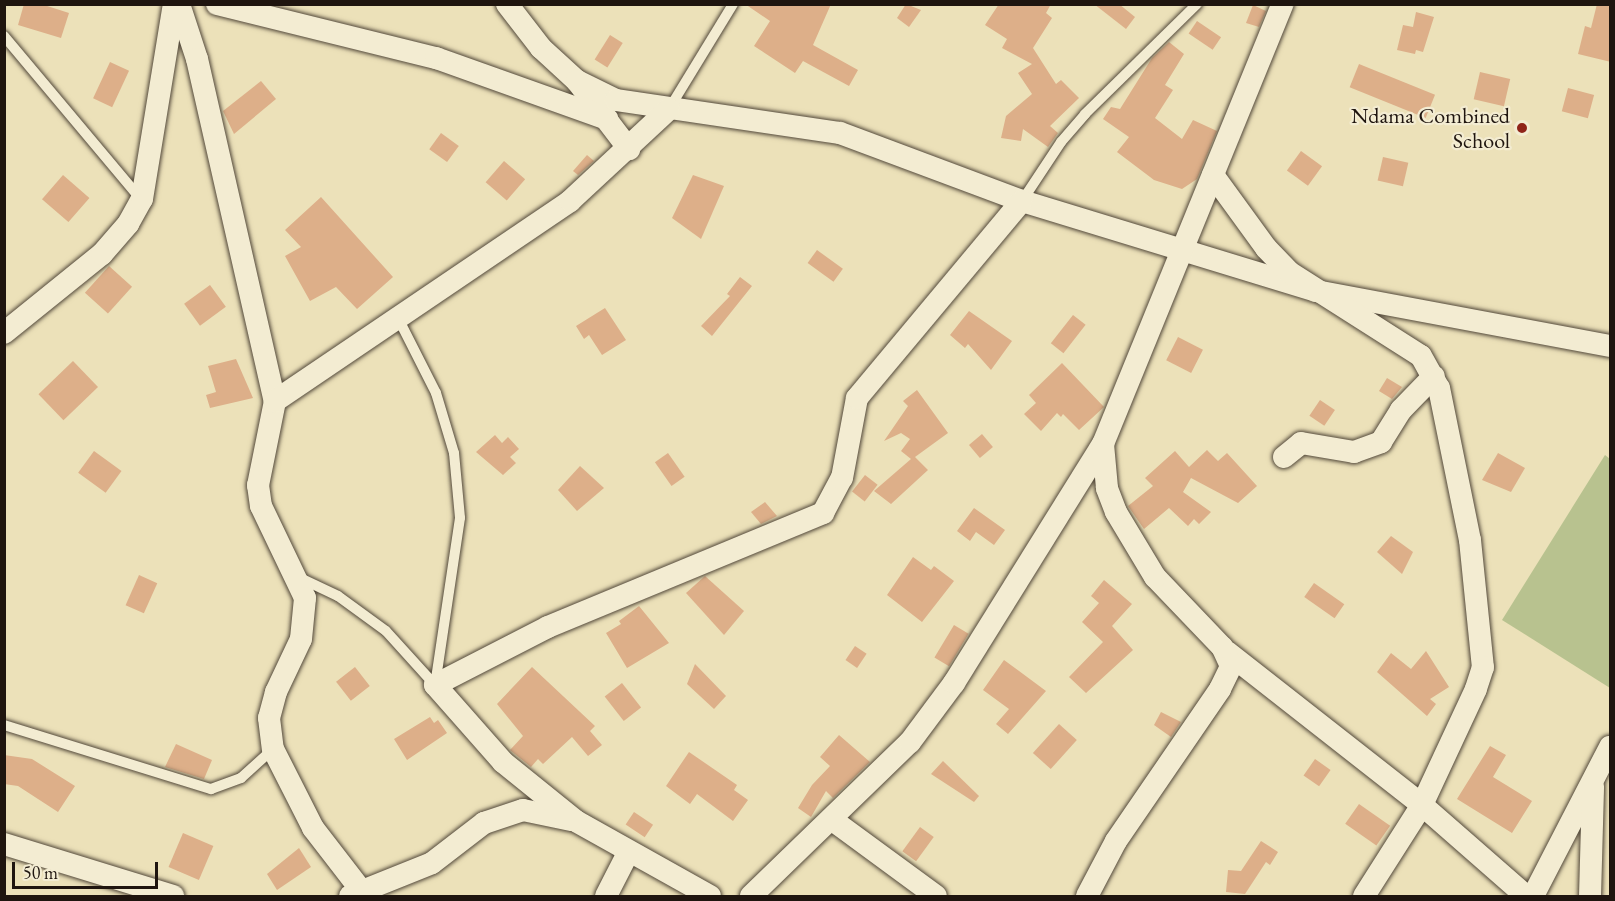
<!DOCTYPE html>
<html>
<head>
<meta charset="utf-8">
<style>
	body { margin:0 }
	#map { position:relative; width:1615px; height:901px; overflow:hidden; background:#ece1b9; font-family:"EB Garamond",serif }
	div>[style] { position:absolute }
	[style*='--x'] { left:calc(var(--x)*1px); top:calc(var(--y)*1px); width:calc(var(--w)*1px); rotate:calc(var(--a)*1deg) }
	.green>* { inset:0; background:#b8c28f }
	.building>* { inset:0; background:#ddaf89; transform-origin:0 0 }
	.roads { filter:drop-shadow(0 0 2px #52483a) drop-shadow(0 0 2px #52483a) }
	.service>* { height:10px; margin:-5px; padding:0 5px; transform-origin:5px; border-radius:5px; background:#f3ecd2 }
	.minor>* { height:22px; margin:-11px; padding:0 11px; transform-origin:11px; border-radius:11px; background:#f3ecd2 }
	.dots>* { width:16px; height:16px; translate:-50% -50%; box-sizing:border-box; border:3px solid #f3ecd2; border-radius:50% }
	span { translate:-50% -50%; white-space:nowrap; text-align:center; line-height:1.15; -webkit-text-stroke:4.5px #f3ecd2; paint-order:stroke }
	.poi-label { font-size:22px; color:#1f150f }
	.right { translate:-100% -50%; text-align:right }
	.frame { position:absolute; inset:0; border:6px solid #1f150f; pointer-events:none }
	.scale { position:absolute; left:12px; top:862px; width:146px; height:27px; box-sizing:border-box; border:3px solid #1f150f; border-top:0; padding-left:8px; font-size:18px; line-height:21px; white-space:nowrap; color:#1f150f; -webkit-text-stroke:4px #f3ecd2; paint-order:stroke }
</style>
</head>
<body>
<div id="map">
	<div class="green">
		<i style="clip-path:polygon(1605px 455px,1610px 459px,1610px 688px,1502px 620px)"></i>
	</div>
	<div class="building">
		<i style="clip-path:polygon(24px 4px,41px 4px,69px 13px,61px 38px,18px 25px)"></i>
		<i style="clip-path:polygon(745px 4px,831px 4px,813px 45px,858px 70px,849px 86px,803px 61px,795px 73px,754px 46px,770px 21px)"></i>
		<i style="clip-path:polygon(906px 4px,921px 10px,909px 27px,897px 18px)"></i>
		<i style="clip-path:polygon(999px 4px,1051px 4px,1046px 13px,1052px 18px,1033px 48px,1056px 84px,1061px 80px,1079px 98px,1050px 126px,1058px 133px,1048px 147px,1023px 129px,1021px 141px,1001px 138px,1006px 116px,1032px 94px,1018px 73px,1032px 64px,1002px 48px,1007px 39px,985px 25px)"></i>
		<i style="clip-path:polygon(1094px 4px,1119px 4px,1135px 17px,1126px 29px)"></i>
		<i style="clip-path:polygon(1597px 4px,1611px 4px,1611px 62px,1578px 54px,1585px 26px,1591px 28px)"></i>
		<i style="clip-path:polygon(1253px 5px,1266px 11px,1259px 27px,1246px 23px)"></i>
		<i style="clip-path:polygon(1416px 12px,1434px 17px,1423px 52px,1416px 50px,1415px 54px,1397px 50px,1403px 25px,1413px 27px)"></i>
		<i style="left:1197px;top:21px;width:29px;height:15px;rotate:34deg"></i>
		<i style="left:610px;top:35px;width:15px;height:29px;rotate:32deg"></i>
		<i style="clip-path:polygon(1169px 42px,1184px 54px,1165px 85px,1173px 90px,1155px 118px,1182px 139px,1193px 120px,1217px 131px,1197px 179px,1182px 189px,1154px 180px,1117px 152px,1129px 137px,1103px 119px,1111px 107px,1120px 109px,1152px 58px)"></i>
		<i style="left:110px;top:62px;width:21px;height:40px;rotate:25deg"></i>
		<i style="left:1359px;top:64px;width:82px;height:25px;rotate:22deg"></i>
		<i style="left:1480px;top:72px;width:31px;height:28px;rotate:13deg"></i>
		<i style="clip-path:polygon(261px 81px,276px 99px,234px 134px,223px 111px)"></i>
		<i style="left:1568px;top:88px;width:27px;height:24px;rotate:15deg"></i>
		<i style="left:441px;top:133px;width:22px;height:20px;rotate:36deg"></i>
		<i style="left:1301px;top:151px;width:26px;height:24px;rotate:36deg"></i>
		<i style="clip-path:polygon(587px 155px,594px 161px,578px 175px,573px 171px)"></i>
		<i style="left:1383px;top:157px;width:26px;height:24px;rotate:13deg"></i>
		<i style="left:504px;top:161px;width:28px;height:28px;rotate:41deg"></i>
		<i style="left:63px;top:175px;width:35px;height:32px;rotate:41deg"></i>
		<i style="clip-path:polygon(693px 175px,724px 186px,701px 239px,672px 218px)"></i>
		<i style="clip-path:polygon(321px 197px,393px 277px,357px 309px,336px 287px,310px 301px,285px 256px,301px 247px,285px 230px)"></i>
		<i style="left:817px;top:250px;width:32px;height:16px;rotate:36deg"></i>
		<i style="left:109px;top:266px;width:31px;height:36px;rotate:42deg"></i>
		<i style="clip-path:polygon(740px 277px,752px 286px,712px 336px,701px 326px,730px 296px,727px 294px)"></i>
		<i style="left:210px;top:285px;width:27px;height:32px;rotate:54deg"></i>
		<i style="clip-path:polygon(605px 308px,626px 340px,602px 355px,589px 335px,584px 339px,576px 326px)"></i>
		<i style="clip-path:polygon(969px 311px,1012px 341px,991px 370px,968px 344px,965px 348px,950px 335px)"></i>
		<i style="left:1073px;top:315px;width:16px;height:36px;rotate:38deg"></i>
		<i style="left:1178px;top:337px;width:28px;height:26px;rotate:27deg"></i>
		<i style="clip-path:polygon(236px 359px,253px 398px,210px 408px,206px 395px,216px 392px,208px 366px)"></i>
		<i style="left:73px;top:361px;width:36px;height:48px;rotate:46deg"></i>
		<i style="clip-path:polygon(1062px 363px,1104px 407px,1079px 430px,1063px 414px,1061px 417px,1057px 413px,1041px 431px,1024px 414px,1036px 403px,1029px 395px)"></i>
		<i style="clip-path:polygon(1387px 378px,1402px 387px,1392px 399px,1379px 391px)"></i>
		<i style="clip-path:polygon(917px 390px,948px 433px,915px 457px,928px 470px,891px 504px,874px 491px,911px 459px,901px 451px,910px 439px,901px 433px,884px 441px,908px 406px,903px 401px)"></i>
		<i style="left:1320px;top:400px;width:18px;height:19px;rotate:34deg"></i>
		<i style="left:982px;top:434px;width:17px;height:17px;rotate:50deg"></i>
		<i style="clip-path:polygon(495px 435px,502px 443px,508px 437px,519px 449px,510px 457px,516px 463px,503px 475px,476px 452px)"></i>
		<i style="clip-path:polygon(1207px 450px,1218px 461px,1227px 453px,1257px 486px,1238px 503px,1191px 478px,1183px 492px,1211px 512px,1199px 524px,1194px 519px,1188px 526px,1169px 508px,1144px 529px,1128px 506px,1153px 486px,1145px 478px,1175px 451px,1189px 467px)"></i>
		<i style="left:94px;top:451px;width:34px;height:27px;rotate:36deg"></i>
		<i style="left:668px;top:453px;width:29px;height:16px;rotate:55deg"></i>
		<i style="clip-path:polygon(1498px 453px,1525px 468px,1511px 492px,1482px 480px)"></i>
		<i style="clip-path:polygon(580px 466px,604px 488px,577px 511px,558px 490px)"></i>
		<i style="left:865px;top:475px;width:16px;height:21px;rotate:38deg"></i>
		<i style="clip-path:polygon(765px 502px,777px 516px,761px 524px,751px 512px)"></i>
		<i style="clip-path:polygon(974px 508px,1005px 530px,994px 545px,976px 532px,970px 541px,957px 531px)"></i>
		<i style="clip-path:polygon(1391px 536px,1413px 552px,1402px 574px,1377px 552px)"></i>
		<i style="clip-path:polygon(913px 557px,931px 570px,934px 566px,954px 581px,922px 622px,887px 595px)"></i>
		<i style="left:139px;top:575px;width:20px;height:33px;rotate:24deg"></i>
		<i style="clip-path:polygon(705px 576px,744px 611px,724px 635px,686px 593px)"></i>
		<i style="clip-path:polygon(1104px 580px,1132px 604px,1112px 626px,1133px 650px,1086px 693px,1069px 677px,1103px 642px,1082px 622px,1099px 603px,1091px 596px)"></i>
		<i style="left:1314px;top:583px;width:37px;height:17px;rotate:35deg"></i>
		<i style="clip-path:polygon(639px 606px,669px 643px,627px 668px,606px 633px,621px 624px,619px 621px)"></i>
		<i style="left:954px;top:625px;width:17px;height:38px;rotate:31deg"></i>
		<i style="left:855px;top:646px;width:14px;height:17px;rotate:34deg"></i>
		<i style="clip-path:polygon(1426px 651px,1449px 687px,1430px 699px,1436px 704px,1427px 716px,1377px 672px,1391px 653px,1411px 669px)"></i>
		<i style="clip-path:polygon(1004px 660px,1046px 691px,1008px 734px,996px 724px,1009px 709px,983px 690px)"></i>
		<i style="clip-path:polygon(695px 664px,726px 696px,714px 709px,687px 684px)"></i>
		<i style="left:355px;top:667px;width:24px;height:24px;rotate:52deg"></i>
		<i style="clip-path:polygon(532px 667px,595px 726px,590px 731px,602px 745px,588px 756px,572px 737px,543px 764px,538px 759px,531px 767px,510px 750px,523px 736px,497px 704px)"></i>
		<i style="left:622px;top:683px;width:31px;height:22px;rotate:52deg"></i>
		<i style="clip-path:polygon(1161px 712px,1181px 722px,1171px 737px,1154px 725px)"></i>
		<i style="clip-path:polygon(430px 717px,434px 723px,438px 720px,447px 733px,407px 760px,394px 739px)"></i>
		<i style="left:1059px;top:724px;width:24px;height:39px;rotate:42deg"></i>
		<i style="clip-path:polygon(839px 735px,870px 762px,833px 798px,826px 791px,811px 817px,798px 808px,812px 785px,830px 766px,820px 757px)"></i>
		<i style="clip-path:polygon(176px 744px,212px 760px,204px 779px,165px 767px)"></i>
		<i style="clip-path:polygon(1490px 746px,1506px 755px,1493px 777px,1532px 801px,1512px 833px,1457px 799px)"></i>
		<i style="clip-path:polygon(689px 752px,737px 785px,734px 790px,748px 800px,733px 821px,697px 794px,690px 804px,666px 786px)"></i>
		<i style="clip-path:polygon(4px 755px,32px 759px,75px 786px,58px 812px,18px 786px,4px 784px)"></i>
		<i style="left:1315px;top:759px;width:19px;height:20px;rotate:35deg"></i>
		<i style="clip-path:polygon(943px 761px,979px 796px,974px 802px,931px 774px)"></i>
		<i style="left:1359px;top:804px;width:38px;height:24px;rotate:35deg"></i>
		<i style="left:634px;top:812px;width:23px;height:15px;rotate:34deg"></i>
		<i style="left:920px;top:827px;width:17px;height:30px;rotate:36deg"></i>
		<i style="left:183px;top:833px;width:33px;height:37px;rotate:23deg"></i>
		<i style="clip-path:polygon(1261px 841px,1278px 852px,1270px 865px,1266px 862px,1245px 894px,1226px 892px,1228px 870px,1241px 871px)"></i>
		<i style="clip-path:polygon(299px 848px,311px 867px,277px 890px,267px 874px)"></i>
	</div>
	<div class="roads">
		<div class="service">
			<i style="--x:4;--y:36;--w:213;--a:50"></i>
			<i style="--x:669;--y:109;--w:123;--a:-58.6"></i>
			<i style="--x:1022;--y:201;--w:71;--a:-56.5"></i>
			<i style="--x:1061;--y:142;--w:37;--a:-49"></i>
			<i style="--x:1085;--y:114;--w:157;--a:-44.5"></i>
			<i style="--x:398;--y:318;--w:84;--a:63.1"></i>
			<i style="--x:436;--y:393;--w:63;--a:73.3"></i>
			<i style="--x:454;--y:453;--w:65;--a:84.7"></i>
			<i style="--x:460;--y:518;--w:169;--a:98.5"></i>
			<i style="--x:298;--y:577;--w:44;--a:25.4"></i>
			<i style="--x:338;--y:596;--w:59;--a:36.1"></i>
			<i style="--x:386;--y:631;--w:73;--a:47.8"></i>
			<i style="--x:4;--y:725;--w:217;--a:17.2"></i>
			<i style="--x:211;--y:789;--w:32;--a:-20"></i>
			<i style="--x:241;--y:778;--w:43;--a:-42.2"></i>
		</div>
		<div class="minor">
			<i style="--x:179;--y:4;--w:58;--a:71.9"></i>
			<i style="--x:197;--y:59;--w:351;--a:77.2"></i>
			<i style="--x:275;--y:401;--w:86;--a:101.4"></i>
			<i style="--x:258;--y:485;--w:21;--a:82"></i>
			<i style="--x:261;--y:506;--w:102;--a:64.4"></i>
			<i style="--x:305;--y:598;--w:41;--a:95.6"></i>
			<i style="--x:301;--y:639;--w:59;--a:115.3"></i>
			<i style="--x:276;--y:692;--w:27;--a:105"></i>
			<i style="--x:269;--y:718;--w:31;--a:83"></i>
			<i style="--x:273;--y:749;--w:89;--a:63.1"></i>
			<i style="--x:313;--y:828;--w:78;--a:52.3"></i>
			<i style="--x:217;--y:4;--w:226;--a:13.9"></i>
			<i style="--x:436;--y:58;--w:182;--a:19.6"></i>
			<i style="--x:507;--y:4;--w:56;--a:52.3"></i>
			<i style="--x:541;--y:48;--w:49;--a:42.5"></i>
			<i style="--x:577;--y:81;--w:86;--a:52.6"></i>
			<i style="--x:577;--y:81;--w:43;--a:26"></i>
			<i style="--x:616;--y:100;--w:226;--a:8.4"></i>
			<i style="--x:840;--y:133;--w:194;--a:20.5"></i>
			<i style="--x:1022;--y:201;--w:307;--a:17"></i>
			<i style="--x:1316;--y:291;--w:299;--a:10.6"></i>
			<i style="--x:1213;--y:175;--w:90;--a:54"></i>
			<i style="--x:1266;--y:248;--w:33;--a:46"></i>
			<i style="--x:1289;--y:272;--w:156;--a:32.5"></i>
			<i style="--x:1421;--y:356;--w:37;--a:61"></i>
			<i style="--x:1439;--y:388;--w:155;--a:78.5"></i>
			<i style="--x:1470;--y:540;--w:128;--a:84.2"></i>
			<i style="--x:1483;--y:667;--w:23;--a:108"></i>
			<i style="--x:1476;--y:689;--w:128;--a:115"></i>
			<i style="--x:1422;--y:805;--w:108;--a:122.5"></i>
			<i style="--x:4;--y:333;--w:126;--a:-38.9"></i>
			<i style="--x:102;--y:254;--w:40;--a:-49"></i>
			<i style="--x:128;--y:224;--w:29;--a:-61"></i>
			<i style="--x:142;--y:199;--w:198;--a:-80.7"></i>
			<i style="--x:275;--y:401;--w:356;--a:-34.1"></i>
			<i style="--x:570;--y:201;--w:135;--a:-42.9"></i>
			<i style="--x:1284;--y:457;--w:22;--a:-39"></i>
			<i style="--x:1301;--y:443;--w:54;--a:9.6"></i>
			<i style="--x:1354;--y:452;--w:29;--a:-20"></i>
			<i style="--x:1381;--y:442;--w:38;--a:-58"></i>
			<i style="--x:1401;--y:410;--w:47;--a:-45.9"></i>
			<i style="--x:1227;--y:652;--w:248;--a:38.1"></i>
			<i style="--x:1422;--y:805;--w:138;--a:41.2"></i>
			<i style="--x:831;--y:819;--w:130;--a:36.3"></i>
			<i style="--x:4;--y:844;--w:177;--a:17.1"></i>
			<i style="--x:350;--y:896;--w:88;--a:-21.9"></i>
			<i style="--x:432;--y:863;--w:66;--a:-37.6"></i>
			<i style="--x:484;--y:823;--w:41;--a:-18.4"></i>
			<i style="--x:523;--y:810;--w:49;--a:11.8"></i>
			<i style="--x:606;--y:896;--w:48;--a:-62.9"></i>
			<i style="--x:710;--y:896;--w:154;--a:-150.8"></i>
			<i style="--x:576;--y:821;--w:94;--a:-141.1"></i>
			<i style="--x:503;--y:762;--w:103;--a:-131.4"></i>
			<i style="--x:435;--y:685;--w:127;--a:-27.2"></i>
			<i style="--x:548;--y:627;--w:298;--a:-22.5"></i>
			<i style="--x:823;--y:513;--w:40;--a:-62"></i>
			<i style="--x:842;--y:478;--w:81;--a:-79.4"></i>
			<i style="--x:857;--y:398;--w:257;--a:-50.1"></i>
			<i style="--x:751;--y:896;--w:221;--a:-44.1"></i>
			<i style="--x:910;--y:742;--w:74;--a:-53.3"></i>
			<i style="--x:954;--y:683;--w:282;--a:-58.1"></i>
			<i style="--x:1103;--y:444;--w:475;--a:-67.8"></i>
			<i style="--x:1087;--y:896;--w:62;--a:-62.2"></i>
			<i style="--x:1116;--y:841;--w:184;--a:-55.6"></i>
			<i style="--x:1220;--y:689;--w:25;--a:-64"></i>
			<i style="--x:1231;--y:666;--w:21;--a:-115"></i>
			<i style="--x:1222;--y:647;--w:97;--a:-133.7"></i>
			<i style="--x:1155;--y:577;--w:76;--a:-121"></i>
			<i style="--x:1116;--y:512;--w:26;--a:-111"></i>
			<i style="--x:1107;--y:488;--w:44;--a:-95.2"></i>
			<i style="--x:1533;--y:896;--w:168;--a:-62.7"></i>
			<i style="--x:1590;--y:896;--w:109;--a:-88.4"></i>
		</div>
	</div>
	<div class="dots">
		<i style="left:1522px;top:128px;background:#8f2418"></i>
	</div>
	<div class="poi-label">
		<span class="right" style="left:1510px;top:128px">Ndama Combined<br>School</span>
	</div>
	<div class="frame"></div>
	<div class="scale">50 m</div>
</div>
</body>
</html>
